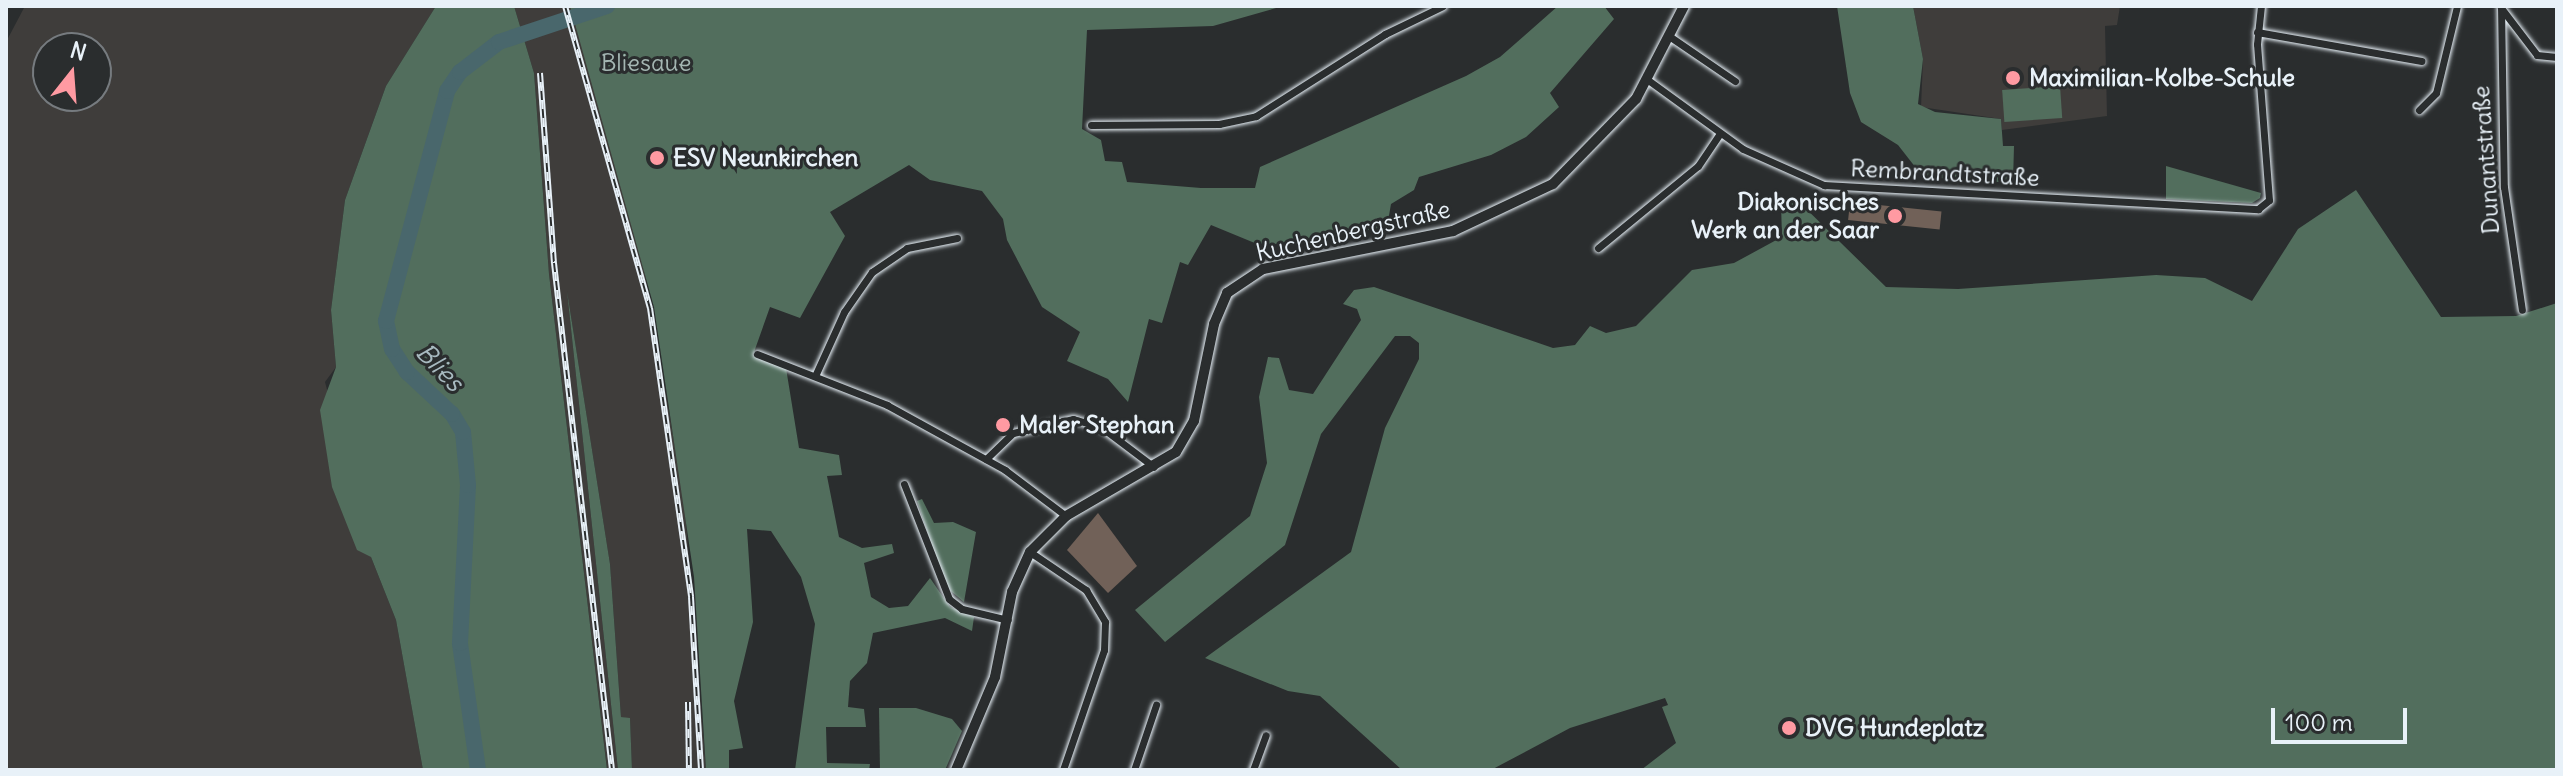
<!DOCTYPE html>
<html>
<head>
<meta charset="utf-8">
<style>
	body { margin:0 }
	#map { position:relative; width:2563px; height:776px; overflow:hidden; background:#2a2d2e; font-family:Delius,sans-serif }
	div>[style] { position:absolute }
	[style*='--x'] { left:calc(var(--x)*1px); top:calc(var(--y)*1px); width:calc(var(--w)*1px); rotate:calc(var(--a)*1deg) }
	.built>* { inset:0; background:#3f3d3b }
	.green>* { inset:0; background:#526e5d; transform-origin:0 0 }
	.river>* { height:16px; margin:-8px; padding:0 8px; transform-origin:8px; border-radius:8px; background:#49676c }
	.building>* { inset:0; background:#716158; transform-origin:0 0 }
	.roads { filter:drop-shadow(0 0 2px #e8f1f8) drop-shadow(0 0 2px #e8f1f8) }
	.minor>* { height:7px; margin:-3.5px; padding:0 3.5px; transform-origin:3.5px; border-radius:3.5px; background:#2a2d2e }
	.secondary>* { height:10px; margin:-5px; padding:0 5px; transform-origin:5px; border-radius:5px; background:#2a2d2e }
	.rail>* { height:6px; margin-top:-3px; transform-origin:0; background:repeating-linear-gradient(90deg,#2a2d2e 0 9px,#e8f1f8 0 18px); box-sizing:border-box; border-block:2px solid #e8f1f8 }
	.dots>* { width:22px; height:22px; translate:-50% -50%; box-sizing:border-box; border:4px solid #2a2d2e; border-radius:50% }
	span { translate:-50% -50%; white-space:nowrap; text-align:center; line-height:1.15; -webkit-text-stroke:6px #2a2d2e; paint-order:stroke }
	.park-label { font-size:24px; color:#a4b6b2 }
	.poi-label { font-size:24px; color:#e8f1f8; font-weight:700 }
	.left { translate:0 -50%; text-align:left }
	.right { translate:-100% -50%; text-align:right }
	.street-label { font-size:24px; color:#e8f1f8 }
	.water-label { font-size:26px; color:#a8bac0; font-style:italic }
	.frame { position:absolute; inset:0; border:8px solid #e8f1f8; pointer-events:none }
	.north { position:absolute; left:32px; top:32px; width:80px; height:80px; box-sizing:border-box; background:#2a2d2e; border:2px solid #767b7f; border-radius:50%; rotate:17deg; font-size:22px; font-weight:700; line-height:32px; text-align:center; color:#e8f1f8 }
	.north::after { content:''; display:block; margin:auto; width:28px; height:36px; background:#ff9aa2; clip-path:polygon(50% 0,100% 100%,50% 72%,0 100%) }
	.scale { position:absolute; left:2271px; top:708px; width:136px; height:36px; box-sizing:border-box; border:4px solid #e8f1f8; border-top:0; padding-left:10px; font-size:24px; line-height:28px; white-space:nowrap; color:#e8f1f8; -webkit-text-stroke:6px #2a2d2e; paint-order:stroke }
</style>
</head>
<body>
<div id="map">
	<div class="built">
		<i style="clip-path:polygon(evenodd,25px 6px,436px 6px,386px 86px,345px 200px,331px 310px,336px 367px,325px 382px,371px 557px,396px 620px,423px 770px,6px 770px,6px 42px,25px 6px,48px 48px,96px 48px,96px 96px,48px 96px,48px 48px)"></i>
		<i style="clip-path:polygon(514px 6px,570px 6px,638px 235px,684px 498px,706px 770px,632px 770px,630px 719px,621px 717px,610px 564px,567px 291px,618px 770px,607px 770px,549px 274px,534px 73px)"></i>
		<i style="clip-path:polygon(1913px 6px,2120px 6px,2117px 25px,2105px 26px,2107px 116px,2002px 130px,2001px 119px,1921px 107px,1923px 59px)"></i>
	</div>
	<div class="green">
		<i style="clip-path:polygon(436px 6px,514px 6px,534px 73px,549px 274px,607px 770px,423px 770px,396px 620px,371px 557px,357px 550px,332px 487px,320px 410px,336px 367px,331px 310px,345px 200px,386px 86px)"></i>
		<i style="clip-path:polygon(570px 6px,1283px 6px,1213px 26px,1087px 30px,1082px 129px,1101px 140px,1105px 161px,1122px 162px,1127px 182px,1201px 188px,1255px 188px,1260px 167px,1466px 76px,1500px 57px,1558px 6px,1604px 6px,1614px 19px,1550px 93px,1559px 107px,1526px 137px,1491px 155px,1419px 177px,1414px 190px,1391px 204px,1387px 227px,1262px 246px,1211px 225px,1188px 265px,1180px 262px,1162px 323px,1149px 319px,1128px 402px,1108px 379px,1067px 361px,1080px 332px,1042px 307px,1007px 240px,1003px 219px,982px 191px,930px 180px,909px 165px,830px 212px,845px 236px,800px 318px,770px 307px,753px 355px,786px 368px,799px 448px,839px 455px,842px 475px,827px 476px,839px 537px,862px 548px,892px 544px,894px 553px,864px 563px,871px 597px,889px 608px,908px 606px,930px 578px,950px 607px,974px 617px,972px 631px,945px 618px,873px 633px,867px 663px,850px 681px,848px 707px,864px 709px,866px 727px,826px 727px,827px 763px,870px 764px,869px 770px,795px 770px,815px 624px,801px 577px,771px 531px,747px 529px,753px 622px,734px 701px,743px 748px,729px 750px,729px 770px,706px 770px,694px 577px,654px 307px)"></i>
		<i style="clip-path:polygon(1837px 6px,1913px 6px,1923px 59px,1918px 104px,1935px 112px,2001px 119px,2003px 146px,2014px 146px,2013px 183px,1923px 177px,1898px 145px,1861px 122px,1850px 93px)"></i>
		<i style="left:2060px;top:86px;width:32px;height:58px;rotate:86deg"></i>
		<i style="clip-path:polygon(2166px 166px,2261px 193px,2260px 198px,2252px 203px,2166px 199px)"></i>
		<i style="clip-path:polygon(2356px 190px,2441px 317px,2516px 316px,2557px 303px,2557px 770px,1641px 770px,1676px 743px,1662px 707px,1668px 705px,1665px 698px,1570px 728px,1491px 770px,1402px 770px,1320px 696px,1288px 691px,1205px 658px,1351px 552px,1385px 428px,1419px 359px,1419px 343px,1410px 336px,1395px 336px,1321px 434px,1285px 545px,1165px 642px,1135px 610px,1250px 516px,1267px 463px,1259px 397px,1268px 357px,1279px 358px,1289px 390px,1313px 394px,1361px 320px,1357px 309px,1343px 304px,1354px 290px,1374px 287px,1553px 348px,1575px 345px,1590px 326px,1606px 333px,1636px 326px,1692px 270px,1734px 263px,1782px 237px,1781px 204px,1794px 197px,1886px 287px,1958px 289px,2156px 275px,2205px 278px,2252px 301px,2298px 229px)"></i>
		<i style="clip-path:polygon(567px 291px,610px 564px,621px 717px,630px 718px,632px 770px,618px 770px)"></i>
		<i style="clip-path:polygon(922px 499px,934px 523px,953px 522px,976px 532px,964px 602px,946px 587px,917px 501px)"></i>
		<i style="clip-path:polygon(879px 708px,916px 708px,952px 719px,962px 731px,945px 770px,880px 770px)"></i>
	</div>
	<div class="river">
		<i style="--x:478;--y:770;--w:128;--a:-98.1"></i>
		<i style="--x:460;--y:643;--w:158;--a:-87.1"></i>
		<i style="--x:468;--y:485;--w:53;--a:-95.4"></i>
		<i style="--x:463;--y:432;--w:21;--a:-121"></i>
		<i style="--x:452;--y:414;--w:62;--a:-137"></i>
		<i style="--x:407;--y:372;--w:27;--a:-123"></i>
		<i style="--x:392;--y:349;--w:29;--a:-102"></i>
		<i style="--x:386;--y:321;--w:238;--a:-75.1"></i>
		<i style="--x:447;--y:91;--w:23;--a:-56"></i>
		<i style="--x:460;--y:72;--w:49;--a:-37.6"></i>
		<i style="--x:499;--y:42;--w:114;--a:-18.4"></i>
	</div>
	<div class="building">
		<i style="left:1850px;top:202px;width:92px;height:18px;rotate:6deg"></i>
		<i style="clip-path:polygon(1098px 513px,1137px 566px,1108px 593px,1067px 550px)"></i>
	</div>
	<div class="roads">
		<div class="minor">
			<i style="--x:2501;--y:6;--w:181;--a:89.1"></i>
			<i style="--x:2504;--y:187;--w:124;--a:81.7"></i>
			<i style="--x:2501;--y:8;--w:59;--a:52.5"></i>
			<i style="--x:2537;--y:55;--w:20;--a:6"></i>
			<i style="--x:2257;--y:32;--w:167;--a:10"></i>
			<i style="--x:1669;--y:36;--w:80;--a:34.3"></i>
			<i style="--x:1648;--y:80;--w:117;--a:36"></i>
			<i style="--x:1743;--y:149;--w:89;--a:24"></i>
			<i style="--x:1824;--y:185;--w:435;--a:3.2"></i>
			<i style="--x:2258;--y:209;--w:14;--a:-39"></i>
			<i style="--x:2269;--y:200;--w:156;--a:-94.4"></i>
			<i style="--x:2257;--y:44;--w:38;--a:-84"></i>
			<i style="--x:2419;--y:110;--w:24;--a:-45"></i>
			<i style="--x:2436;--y:93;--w:89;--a:-76.4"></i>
			<i style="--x:1091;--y:125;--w:128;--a:-0.4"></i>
			<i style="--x:1219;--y:124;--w:38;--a:-12"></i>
			<i style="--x:1256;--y:116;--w:153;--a:-32.4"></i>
			<i style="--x:1385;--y:34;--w:64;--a:-25.8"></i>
			<i style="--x:1598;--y:248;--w:129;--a:-39.4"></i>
			<i style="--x:1698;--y:166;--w:37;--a:-56"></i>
			<i style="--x:757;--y:354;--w:140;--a:21.4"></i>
			<i style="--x:887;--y:405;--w:135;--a:28.8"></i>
			<i style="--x:1005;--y:470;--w:76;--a:37"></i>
			<i style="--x:815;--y:376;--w:70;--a:-65.6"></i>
			<i style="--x:844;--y:312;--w:49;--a:-55"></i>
			<i style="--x:872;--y:272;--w:42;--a:-34.4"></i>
			<i style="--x:907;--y:248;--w:51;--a:-11.3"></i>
			<i style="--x:986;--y:459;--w:37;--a:-44"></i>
			<i style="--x:1013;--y:433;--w:62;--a:-13.1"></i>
			<i style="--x:1073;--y:419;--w:29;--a:16"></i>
			<i style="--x:1101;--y:427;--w:66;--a:37"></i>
			<i style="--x:904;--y:484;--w:123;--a:68.6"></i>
			<i style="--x:949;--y:599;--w:16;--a:38"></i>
			<i style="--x:962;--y:609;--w:47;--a:13.4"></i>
			<i style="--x:1030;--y:552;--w:68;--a:34.2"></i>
			<i style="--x:1086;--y:590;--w:37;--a:59"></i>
			<i style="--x:1105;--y:622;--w:28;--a:92"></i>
			<i style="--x:1104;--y:650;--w:127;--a:108.9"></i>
			<i style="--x:1134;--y:770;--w:69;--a:-71.3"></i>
			<i style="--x:1253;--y:770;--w:37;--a:-70"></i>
		</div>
		<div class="secondary">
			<i style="--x:956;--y:770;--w:101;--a:-67.2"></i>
			<i style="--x:995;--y:677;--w:87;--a:-78.7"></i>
			<i style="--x:1012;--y:592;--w:44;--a:-65.8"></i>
			<i style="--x:1030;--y:552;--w:51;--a:-45"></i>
			<i style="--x:1066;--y:516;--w:127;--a:-30.2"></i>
			<i style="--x:1176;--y:452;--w:36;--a:-60"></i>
			<i style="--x:1194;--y:421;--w:99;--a:-78.3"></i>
			<i style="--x:1214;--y:324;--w:34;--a:-67"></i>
			<i style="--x:1227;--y:293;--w:43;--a:-33.7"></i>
			<i style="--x:1263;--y:269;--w:194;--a:-11.3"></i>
			<i style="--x:1453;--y:231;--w:110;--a:-25.2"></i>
			<i style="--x:1553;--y:184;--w:119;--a:-45.7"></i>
			<i style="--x:1636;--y:99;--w:105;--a:-62.7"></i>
		</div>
	</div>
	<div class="rail">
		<i style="--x:565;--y:6;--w:314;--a:74.3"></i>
		<i style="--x:650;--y:308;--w:292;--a:81.9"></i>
		<i style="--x:691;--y:597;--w:173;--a:86.7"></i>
		<i style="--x:540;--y:73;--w:191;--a:85.8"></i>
		<i style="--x:554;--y:263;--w:510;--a:83.47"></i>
		<i style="--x:688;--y:702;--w:68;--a:89.2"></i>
	</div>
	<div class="dots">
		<i style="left:2013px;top:78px;background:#ff9aa2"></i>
		<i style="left:657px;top:158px;background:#ff9aa2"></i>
		<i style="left:1895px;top:216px;background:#ff9aa2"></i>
		<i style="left:1003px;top:425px;background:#ff9aa2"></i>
		<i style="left:1789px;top:728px;background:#ff9aa2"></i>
	</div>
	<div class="park-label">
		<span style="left:646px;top:63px">Bliesaue</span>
	</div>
	<div class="poi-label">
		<span class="left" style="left:2029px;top:78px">Maximilian-Kolbe-Schule</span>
		<span class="left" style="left:673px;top:158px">ESV Neunkirchen</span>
		<span class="right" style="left:1879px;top:216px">Diakonisches<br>Werk an der Saar</span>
		<span class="left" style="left:1019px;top:425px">Maler Stephan</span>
		<span class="left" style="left:1805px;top:728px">DVG Hundeplatz</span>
	</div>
	<div class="street-label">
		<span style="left:2486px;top:160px;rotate:-94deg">Dunantstraße</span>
		<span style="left:1945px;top:173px;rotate:3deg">Rembrandtstraße</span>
		<span style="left:1353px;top:231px;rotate:-13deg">Kuchenbergstraße</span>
	</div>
	<div class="water-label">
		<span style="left:440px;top:367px;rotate:46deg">Blies</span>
	</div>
	<div class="frame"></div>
	<div class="north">N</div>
	<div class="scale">100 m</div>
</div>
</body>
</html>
